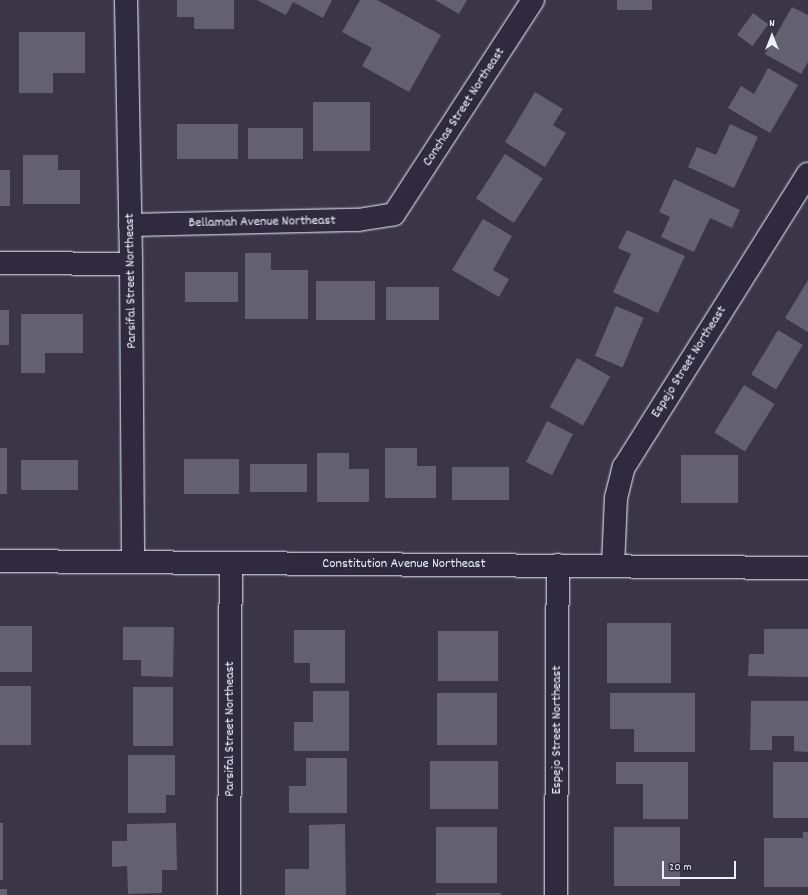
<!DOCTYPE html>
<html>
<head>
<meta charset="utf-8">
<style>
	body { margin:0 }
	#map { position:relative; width:808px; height:895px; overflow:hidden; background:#3a3648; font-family:Dekko,sans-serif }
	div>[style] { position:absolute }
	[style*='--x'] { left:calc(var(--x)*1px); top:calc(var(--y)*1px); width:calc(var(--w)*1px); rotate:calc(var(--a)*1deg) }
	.building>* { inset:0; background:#636171; transform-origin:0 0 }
	.roads { filter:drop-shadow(0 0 1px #e8f1f8) drop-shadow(0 0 1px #e8f1f8) }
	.minor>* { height:22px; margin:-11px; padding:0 11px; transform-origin:11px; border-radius:11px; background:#2f2a3d }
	span { translate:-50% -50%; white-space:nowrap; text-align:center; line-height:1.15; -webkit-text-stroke:4px #2f2a3d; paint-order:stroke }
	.street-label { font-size:14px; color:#e8f1f8 }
	.north { position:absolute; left:752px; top:16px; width:40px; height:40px; -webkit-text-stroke:3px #2f2a3d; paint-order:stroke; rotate:0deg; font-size:11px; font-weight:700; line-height:16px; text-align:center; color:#e8f1f8 }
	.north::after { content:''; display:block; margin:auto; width:14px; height:18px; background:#e8f1f8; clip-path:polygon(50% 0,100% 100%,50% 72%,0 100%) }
	.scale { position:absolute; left:662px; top:861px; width:74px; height:18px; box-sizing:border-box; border:2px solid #e8f1f8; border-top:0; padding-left:5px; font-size:12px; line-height:14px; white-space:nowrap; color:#e8f1f8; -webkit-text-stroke:3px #2f2a3d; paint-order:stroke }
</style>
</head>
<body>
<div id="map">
	<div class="building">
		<i style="clip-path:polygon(177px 0,234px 0,234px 29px,194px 29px,194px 17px,177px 17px)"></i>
		<i style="clip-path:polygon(257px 0,332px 0,323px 18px,293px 2px,286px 15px)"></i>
		<i style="clip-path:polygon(360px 0,377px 0,441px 35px,409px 92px,362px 66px,372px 48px,342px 32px)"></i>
		<i style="clip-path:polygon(435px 0,467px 0,459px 14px)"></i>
		<i style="left:617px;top:0;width:35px;height:10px"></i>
		<i style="clip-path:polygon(792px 7px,808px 15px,808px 62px,801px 74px,765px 54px)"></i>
		<i style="left:753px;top:13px;width:19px;height:27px;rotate:36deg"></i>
		<i style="clip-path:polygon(19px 32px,85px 32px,85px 73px,53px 73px,53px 93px,19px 93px)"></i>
		<i style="clip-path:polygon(768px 68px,798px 85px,770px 133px,728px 108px,741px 86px,754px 94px)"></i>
		<i style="clip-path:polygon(535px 92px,563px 109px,553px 125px,566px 133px,545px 167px,505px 142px)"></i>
		<i style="left:313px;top:102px;width:57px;height:49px"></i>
		<i style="left:177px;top:124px;width:61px;height:35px"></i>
		<i style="clip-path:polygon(730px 124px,758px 137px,734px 188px,688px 167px,697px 147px,716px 155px)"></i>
		<i style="left:248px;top:128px;width:55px;height:31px"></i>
		<i style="left:505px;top:154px;width:45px;height:53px;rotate:33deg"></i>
		<i style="clip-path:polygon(23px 155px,58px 155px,58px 170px,80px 170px,80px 204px,23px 204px)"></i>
		<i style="left:0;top:170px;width:10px;height:36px"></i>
		<i style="clip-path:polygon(674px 179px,740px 210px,732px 228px,710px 218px,694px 252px,661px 237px,670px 217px,659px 212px)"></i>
		<i style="clip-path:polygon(483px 219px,512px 236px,493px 270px,509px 279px,499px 297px,452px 270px)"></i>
		<i style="clip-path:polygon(627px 230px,685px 256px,658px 313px,613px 292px,631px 254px,618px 248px)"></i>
		<i style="clip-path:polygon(245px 253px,271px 253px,271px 270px,308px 270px,308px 319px,245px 319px)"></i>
		<i style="left:185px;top:272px;width:53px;height:30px"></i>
		<i style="clip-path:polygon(808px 280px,808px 332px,785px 318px)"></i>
		<i style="left:316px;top:281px;width:59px;height:39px"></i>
		<i style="left:386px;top:287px;width:53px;height:33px"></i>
		<i style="left:616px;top:306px;width:30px;height:54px;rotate:23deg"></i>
		<i style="left:0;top:310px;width:9px;height:35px"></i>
		<i style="clip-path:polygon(21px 314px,83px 314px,83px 353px,45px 353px,45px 373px,21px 373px)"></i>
		<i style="left:778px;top:330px;width:29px;height:52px;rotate:31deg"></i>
		<i style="left:577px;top:358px;width:38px;height:56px;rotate:29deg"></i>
		<i style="left:744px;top:385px;width:36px;height:56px;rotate:32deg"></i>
		<i style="left:547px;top:421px;width:29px;height:46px;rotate:27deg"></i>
		<i style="left:0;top:448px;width:7px;height:46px"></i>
		<i style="clip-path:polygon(385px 448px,417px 448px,417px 466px,436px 466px,436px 498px,385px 498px)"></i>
		<i style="clip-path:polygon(317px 453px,349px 453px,349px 469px,369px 469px,369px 502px,317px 502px)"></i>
		<i style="left:681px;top:455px;width:57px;height:48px"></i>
		<i style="left:184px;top:459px;width:55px;height:35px"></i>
		<i style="left:21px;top:460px;width:57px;height:30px"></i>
		<i style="left:250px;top:464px;width:57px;height:28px"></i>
		<i style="left:452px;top:467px;width:57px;height:33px"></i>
		<i style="left:607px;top:623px;width:64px;height:60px"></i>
		<i style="left:0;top:626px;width:32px;height:46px"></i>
		<i style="clip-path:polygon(123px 627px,174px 627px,173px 677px,141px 676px,141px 660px,123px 660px)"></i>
		<i style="clip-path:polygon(764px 629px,808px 629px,808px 677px,748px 676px,749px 654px,764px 654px)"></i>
		<i style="clip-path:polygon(294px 630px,345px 630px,345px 683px,310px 683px,310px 663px,294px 663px)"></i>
		<i style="left:438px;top:631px;width:60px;height:50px"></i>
		<i style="left:0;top:686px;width:31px;height:59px"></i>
		<i style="left:133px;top:687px;width:40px;height:59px"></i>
		<i style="clip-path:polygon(313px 691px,349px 691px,349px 751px,294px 751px,294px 722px,313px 722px)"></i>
		<i style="left:437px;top:693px;width:60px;height:52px"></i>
		<i style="clip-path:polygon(610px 693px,695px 693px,695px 752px,634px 752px,634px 729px,610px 729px)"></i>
		<i style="clip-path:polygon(751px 701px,808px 701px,808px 752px,794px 751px,794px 736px,772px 736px,772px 750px,750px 750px)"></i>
		<i style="clip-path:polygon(128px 755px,175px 755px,175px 795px,166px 795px,166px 813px,128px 813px)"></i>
		<i style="clip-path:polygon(306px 758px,347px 758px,347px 813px,289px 813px,289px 786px,306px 786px)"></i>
		<i style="left:430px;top:761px;width:68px;height:48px"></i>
		<i style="clip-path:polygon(616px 762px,688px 762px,688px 819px,643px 819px,643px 784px,616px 784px)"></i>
		<i style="left:773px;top:762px;width:35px;height:56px"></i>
		<i style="left:0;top:823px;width:3px;height:57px"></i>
		<i style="clip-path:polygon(176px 823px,177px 870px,162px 870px,162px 893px,128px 894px,127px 866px,112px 867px,112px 841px,127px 841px,127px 824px)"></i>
		<i style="clip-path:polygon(345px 824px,346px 895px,285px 895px,285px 869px,309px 869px,309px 825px)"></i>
		<i style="left:436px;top:827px;width:61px;height:56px"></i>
		<i style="left:614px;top:827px;width:66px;height:59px"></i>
		<i style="clip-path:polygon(803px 832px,808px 832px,808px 887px,764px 887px,764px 838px,803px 838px)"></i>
		<i style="left:0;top:889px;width:7px;height:6px"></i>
		<i style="left:436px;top:893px;width:65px;height:2px"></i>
	</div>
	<div class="roads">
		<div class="minor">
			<i style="--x:126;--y:0;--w:264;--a:88.9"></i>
			<i style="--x:131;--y:264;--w:298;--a:89.6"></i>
			<i style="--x:130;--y:225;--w:228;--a:-1.3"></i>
			<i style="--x:358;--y:220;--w:36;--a:-9"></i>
			<i style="--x:394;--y:214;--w:255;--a:-57"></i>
			<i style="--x:0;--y:263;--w:131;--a:0.4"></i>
			<i style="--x:0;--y:561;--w:808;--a:0.5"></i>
			<i style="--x:613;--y:566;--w:68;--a:-87.5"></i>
			<i style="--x:616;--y:498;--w:32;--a:-76"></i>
			<i style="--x:624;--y:467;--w:346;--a:-57.9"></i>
			<i style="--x:229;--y:895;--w:332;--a:-89.7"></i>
			<i style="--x:556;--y:895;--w:330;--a:-89.7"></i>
		</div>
	</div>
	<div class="street-label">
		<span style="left:464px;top:107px;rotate:-57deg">Conchas Street Northeast</span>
		<span style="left:262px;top:222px;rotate:-1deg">Bellamah Avenue Northeast</span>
		<span style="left:131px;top:281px;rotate:-91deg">Parsifal Street Northeast</span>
		<span style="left:689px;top:362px;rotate:-58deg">Espejo Street Northeast</span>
		<span style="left:404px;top:564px">Constitution Avenue Northeast</span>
		<span style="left:230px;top:729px;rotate:-90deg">Parsifal Street Northeast</span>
		<span style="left:557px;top:730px;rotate:-90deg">Espejo Street Northeast</span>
	</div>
	<div class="north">N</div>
	<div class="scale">20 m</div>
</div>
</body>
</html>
